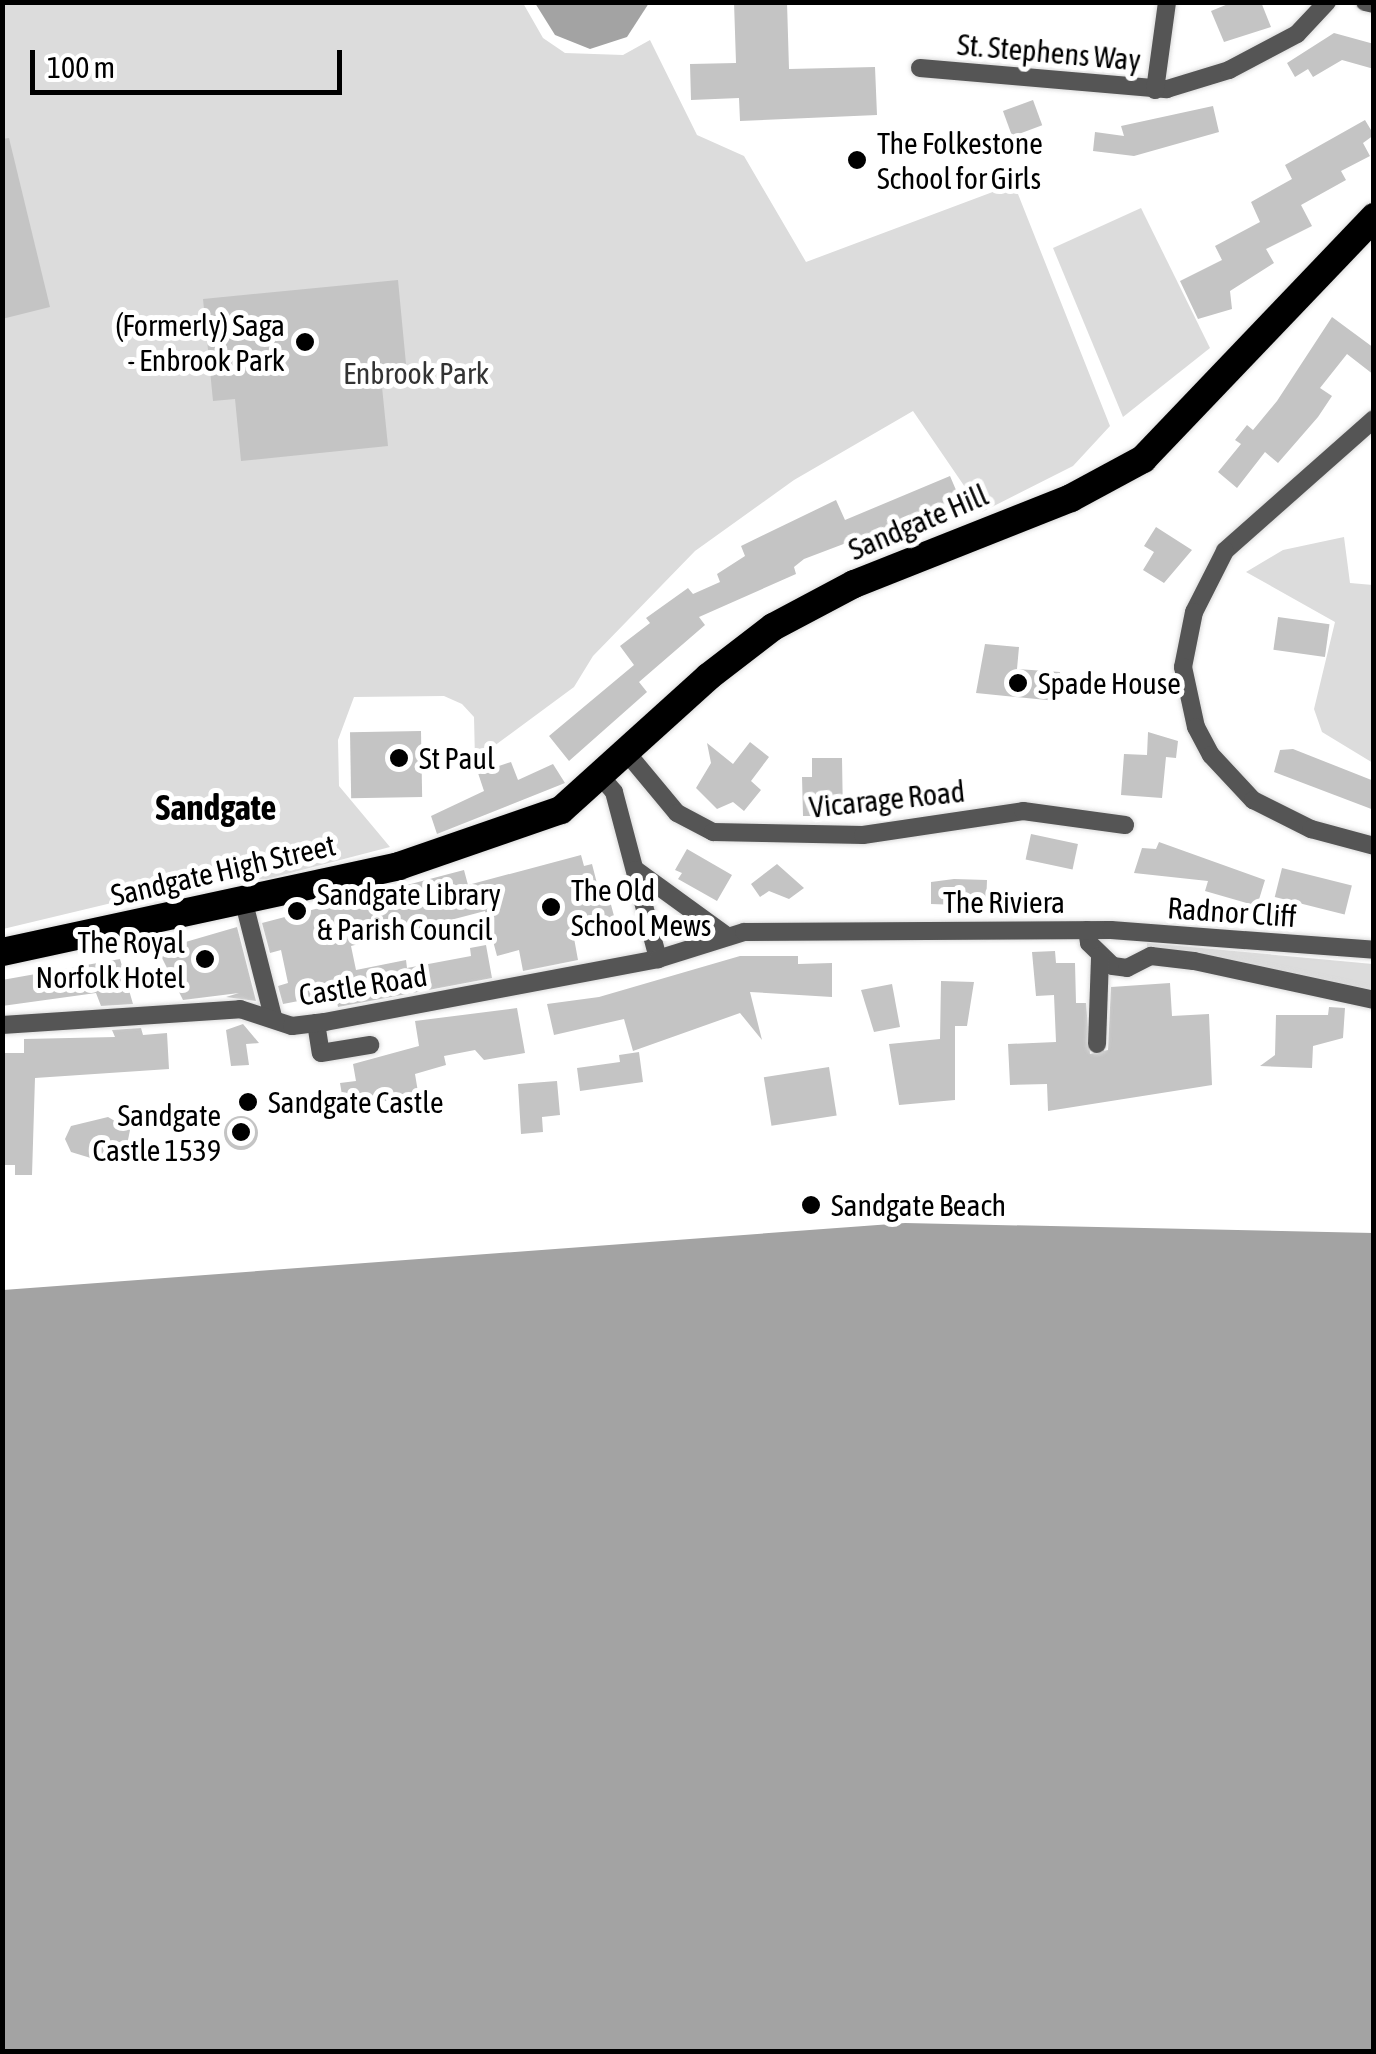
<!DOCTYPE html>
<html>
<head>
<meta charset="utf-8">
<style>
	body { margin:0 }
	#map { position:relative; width:1376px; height:2054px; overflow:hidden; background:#fff; font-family:"Asap Condensed",sans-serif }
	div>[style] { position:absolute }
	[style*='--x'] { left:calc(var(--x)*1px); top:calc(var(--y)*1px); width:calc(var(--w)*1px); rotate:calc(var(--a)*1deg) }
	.green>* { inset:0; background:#dcdcdc }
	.water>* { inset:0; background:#a3a3a3 }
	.building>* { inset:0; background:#c4c4c4; transform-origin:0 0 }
	.round { border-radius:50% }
	.roads { filter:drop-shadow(0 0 2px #dbdbdb) drop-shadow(0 0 2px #dbdbdb) }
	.minor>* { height:18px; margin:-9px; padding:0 9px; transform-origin:9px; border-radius:9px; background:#555 }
	.trunk>* { height:28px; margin:-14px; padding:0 14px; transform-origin:14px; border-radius:14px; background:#000 }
	.dots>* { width:28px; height:28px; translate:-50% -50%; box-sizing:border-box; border:5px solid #fff; border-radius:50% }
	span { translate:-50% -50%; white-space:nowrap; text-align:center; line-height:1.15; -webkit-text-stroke:10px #fff; paint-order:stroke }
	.street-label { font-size:30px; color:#000 }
	.poi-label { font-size:30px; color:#000 }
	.left { translate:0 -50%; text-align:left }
	.right { translate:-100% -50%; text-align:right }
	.park-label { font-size:30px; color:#333 }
	.quarter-label { font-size:35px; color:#000; font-weight:700 }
	.frame { position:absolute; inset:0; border:5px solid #000; pointer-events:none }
	.scale { position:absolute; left:30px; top:50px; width:312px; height:45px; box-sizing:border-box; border:5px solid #000; border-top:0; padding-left:12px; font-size:30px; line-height:35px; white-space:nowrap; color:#000; -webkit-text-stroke:8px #fff; paint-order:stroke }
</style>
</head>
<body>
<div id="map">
	<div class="green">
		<i style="clip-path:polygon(3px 3px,523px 3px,543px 38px,565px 53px,623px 55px,650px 40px,697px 135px,744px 156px,806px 262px,1014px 184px,1110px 426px,1073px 466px,982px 512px,913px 411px,794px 480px,695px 551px,593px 656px,574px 687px,475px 760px,474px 717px,462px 704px,444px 696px,354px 697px,338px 740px,339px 786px,390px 847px,267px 879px,216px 878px,3px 929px)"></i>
		<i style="clip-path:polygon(1141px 208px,1210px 348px,1123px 417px,1053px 248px)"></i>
		<i style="clip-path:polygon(1344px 537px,1350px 583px,1373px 585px,1373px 763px,1322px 732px,1314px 709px,1335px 622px,1246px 572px,1283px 550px)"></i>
		<i style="clip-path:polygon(1147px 943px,1373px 964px,1373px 990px,1147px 949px)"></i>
	</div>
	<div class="water">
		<i style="clip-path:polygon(535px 3px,535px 2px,649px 3px,627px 37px,590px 49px,555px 35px)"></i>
		<i style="clip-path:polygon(905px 1223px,1373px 1233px,1373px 2051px,3px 2051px,3px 1290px)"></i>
	</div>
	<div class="building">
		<i style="clip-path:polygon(734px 2px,787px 2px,789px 69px,875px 67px,877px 115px,740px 121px,739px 98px,691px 100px,690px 64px,736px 63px)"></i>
		<i style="clip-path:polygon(1233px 2px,1261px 2px,1271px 27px,1224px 42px,1211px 11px)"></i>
		<i style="clip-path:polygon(1334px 33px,1374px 44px,1374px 69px,1342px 60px,1313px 77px,1308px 69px,1295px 77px,1287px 63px)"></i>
		<i style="left:1033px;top:100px;width:27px;height:32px;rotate:70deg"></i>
		<i style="clip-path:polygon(1213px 106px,1219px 132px,1134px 156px,1093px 151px,1095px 132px,1124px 136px,1121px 126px)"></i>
		<i style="clip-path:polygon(1365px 120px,1374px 135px,1363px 143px,1370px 156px,1341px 171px,1346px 180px,1301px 205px,1312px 226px,1266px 249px,1274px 263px,1230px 291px,1232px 309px,1198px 319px,1180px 281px,1222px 260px,1215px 246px,1260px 222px,1251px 202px,1292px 179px,1285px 165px)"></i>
		<i style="clip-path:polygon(9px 138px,50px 307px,2px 319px,2px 139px)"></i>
		<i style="clip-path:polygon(398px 280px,408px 385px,382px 387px,388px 446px,241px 461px,235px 399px,213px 401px,203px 299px)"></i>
		<i style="clip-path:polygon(1332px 317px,1374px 348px,1374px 375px,1347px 354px,1320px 388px,1332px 396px,1318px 417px,1278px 463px,1265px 452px,1237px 488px,1218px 472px,1241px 444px,1235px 440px,1247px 425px,1253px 430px,1277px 401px)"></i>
		<i style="clip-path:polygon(950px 476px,962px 504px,865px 545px,862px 537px,804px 559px,794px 567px,796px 574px,699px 617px,705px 625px,639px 682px,647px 692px,569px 761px,549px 736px,634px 665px,620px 646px,650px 623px,646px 618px,688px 588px,693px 594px,720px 582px,717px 574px,745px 556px,741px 546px,836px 500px,845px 520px)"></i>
		<i style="clip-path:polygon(1156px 527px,1192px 550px,1164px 583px,1143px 570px,1154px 552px,1144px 546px)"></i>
		<i style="left:1278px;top:617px;width:52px;height:33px;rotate:8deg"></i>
		<i style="clip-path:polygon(985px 644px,1019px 647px,1017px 669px,1060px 672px,1057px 701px,976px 693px)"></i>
		<i style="left:421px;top:731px;width:66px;height:71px;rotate:89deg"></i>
		<i style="clip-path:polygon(1148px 732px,1178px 741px,1176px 758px,1166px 757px,1162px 798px,1121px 795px,1124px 754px,1147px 755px)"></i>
		<i style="clip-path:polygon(750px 742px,769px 757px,751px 781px,761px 790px,744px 811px,733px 802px,717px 809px,696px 788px,711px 763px,707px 743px,733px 764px)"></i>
		<i style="clip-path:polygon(1293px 749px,1374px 781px,1374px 810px,1274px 772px,1280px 750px)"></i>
		<i style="clip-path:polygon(812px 758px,842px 758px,843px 816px,803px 816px,802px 777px,812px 777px)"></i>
		<i style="clip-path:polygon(511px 762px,518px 780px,553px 764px,565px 783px,437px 834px,431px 816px,484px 791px,478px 773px)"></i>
		<i style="left:1031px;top:834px;width:48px;height:26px;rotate:12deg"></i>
		<i style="clip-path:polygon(1159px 842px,1265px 880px,1257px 906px,1205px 891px,1208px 881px,1134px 873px,1142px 848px,1156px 849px)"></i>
		<i style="clip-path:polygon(687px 849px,732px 875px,717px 901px,678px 879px,682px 873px,675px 870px)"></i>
		<i style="clip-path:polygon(581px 855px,584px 866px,592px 864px,602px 903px,610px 901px,617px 927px,574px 938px,578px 960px,523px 971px,519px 950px,497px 956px,485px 911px,351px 946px,356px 970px,406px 960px,407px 968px,471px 956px,470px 948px,486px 945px,492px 978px,338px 1007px,335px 994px,283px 1004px,278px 986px,288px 983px,281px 950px,270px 953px,262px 923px,464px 870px,468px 885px)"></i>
		<i style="clip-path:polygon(777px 864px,804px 888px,789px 899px,769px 891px,760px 897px,751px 884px)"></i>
		<i style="left:1282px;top:868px;width:72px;height:30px;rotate:14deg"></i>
		<i style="clip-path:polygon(954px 879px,987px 880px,986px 906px,931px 904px,931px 882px)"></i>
		<i style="clip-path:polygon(237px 927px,256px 1001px,226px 997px,239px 993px,183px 1000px,158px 950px)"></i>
		<i style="clip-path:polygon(1055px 951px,1056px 963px,1075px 963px,1076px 1003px,1086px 1003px,1090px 1054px,1108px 1050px,1111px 987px,1170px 983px,1172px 1016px,1209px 1014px,1212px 1085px,1048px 1111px,1047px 1084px,1010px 1085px,1008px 1044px,1056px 1042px,1054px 995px,1036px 996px,1032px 952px)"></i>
		<i style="clip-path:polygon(740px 956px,798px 956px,798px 964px,832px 963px,832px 997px,750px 992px,762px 1040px,740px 1013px,633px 1051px,624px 1019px,554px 1035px,547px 1004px,599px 997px)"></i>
		<i style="clip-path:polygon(120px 959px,133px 1004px,101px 1006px,96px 993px,2px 1006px,2px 980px)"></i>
		<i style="clip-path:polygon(941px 981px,974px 982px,967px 1026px,955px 1026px,955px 1100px,899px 1105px,889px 1044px,940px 1039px)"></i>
		<i style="clip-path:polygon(892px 984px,900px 1027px,874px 1032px,861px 990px)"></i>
		<i style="clip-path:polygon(1329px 1007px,1345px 1008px,1343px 1038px,1313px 1046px,1312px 1068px,1260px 1066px,1275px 1055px,1276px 1015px,1328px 1015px)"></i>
		<i style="clip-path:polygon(517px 1008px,525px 1053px,484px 1060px,475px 1050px,444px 1056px,446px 1065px,415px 1074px,419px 1098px,364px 1103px,365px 1110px,345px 1113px,340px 1083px,356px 1081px,353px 1064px,419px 1046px,415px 1021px)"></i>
		<i style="clip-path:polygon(243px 1024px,259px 1043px,246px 1044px,249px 1065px,231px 1066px,226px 1030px)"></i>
		<i style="clip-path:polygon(141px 1028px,143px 1035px,167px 1033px,169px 1069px,35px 1078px,32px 1175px,15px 1175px,15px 1165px,2px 1165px,4px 1053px,24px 1053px,24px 1039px,115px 1037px,112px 1030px)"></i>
		<i style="clip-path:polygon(639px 1052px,643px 1082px,580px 1091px,577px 1068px,620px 1062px,619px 1055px)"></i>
		<i style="left:829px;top:1067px;width:49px;height:66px;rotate:81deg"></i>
		<i style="clip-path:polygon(557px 1081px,560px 1115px,542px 1117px,543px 1132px,521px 1134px,518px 1084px)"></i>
		<i class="round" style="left:224px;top:1116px;width:34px;height:34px"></i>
		<i style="clip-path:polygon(108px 1117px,130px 1130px,126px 1150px,94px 1159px,71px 1152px,65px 1139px,71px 1126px)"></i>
	</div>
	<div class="roads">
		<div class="minor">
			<i style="--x:1365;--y:2;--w:9;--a:13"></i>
			<i style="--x:920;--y:68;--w:248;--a:4.9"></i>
			<i style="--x:1167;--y:89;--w:65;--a:-17"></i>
			<i style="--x:1229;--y:70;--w:77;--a:-27.9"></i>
			<i style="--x:1297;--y:34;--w:44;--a:-46.8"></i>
			<i style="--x:1155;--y:90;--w:89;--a:-82.2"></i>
			<i style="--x:1374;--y:419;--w:199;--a:138.5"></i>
			<i style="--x:1225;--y:551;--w:68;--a:116.9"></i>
			<i style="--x:1194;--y:612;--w:56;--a:101.3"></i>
			<i style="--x:1183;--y:667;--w:61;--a:77.8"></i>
			<i style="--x:1196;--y:727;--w:32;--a:62"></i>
			<i style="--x:1211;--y:755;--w:62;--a:47"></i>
			<i style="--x:1253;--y:800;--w:65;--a:26.6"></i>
			<i style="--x:1311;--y:829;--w:65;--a:15.1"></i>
			<i style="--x:627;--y:753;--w:78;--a:50.2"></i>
			<i style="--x:677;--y:813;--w:41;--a:27.8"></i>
			<i style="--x:713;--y:832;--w:150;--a:1.1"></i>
			<i style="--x:863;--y:835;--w:162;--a:-8.5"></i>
			<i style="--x:1023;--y:811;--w:103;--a:7.8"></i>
			<i style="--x:602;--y:778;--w:18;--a:49"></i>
			<i style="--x:614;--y:792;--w:173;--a:75.2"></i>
			<i style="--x:636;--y:870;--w:112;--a:36"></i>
			<i style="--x:243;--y:899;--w:122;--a:75.7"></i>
			<i style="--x:1087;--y:930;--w:13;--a:81"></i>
			<i style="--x:1089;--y:943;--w:33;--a:44"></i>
			<i style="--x:1113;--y:966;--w:14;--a:8"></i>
			<i style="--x:1127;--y:968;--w:27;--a:-27"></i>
			<i style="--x:1151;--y:956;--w:43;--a:6.6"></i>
			<i style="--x:1194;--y:961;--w:184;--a:12.2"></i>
			<i style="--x:316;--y:1023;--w:30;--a:81"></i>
			<i style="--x:321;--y:1053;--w:50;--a:-9.3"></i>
			<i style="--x:2;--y:1025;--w:239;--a:-3.8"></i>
			<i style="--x:240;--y:1009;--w:55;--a:18.1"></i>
			<i style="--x:292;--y:1026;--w:33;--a:-7"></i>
			<i style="--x:325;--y:1022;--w:339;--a:-10.7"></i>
			<i style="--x:658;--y:959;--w:90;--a:-17.4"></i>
			<i style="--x:744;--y:932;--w:367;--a:-0.3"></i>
			<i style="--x:1111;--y:930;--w:264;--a:4.3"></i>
			<i style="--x:1097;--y:1044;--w:88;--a:-88"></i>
		</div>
		<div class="trunk">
			<i style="--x:2;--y:952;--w:406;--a:-12.2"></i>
			<i style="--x:399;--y:866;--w:171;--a:-19.1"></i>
			<i style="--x:561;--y:810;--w:198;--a:-42.1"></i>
			<i style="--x:708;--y:677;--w:82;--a:-37.6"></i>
			<i style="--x:773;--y:627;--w:92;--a:-28"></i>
			<i style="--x:854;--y:584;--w:233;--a:-21.6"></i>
			<i style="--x:1071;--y:498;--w:82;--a:-28.4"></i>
			<i style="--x:1143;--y:459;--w:335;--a:-46.3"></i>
		</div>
	</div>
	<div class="dots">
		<i style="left:857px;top:160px;background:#000"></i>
		<i style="left:305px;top:342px;background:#000"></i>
		<i style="left:1018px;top:683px;background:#000"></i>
		<i style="left:399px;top:758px;background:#000"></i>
		<i style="left:551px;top:907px;background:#000"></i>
		<i style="left:297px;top:911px;background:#000"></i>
		<i style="left:205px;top:959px;background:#000"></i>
		<i style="left:248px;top:1102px;background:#000"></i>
		<i style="left:241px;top:1132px;background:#000"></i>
		<i style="left:811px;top:1205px;background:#000"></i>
	</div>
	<div class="street-label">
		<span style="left:1049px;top:52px;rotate:5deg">St. Stephens Way</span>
		<span style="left:918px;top:522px;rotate:-23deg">Sandgate Hill</span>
		<span style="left:887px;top:799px;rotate:-6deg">Vicarage Road</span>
		<span style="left:223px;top:870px;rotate:-13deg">Sandgate High Street</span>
		<span style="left:1004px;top:902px">The Riviera</span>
		<span style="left:1232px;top:912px;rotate:4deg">Radnor Cliff</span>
		<span style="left:363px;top:985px;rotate:-9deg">Castle Road</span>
	</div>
	<div class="poi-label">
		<span class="left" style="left:877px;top:160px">The Folkestone<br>School for Girls</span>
		<span class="right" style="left:285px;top:342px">(Formerly) Saga<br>- Enbrook Park</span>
		<span class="left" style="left:1038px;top:683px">Spade House</span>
		<span class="left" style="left:419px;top:758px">St Paul</span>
		<span class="left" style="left:571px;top:907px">The Old<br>School Mews</span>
		<span class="left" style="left:317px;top:911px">Sandgate Library<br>&amp; Parish Council</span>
		<span class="right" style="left:185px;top:959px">The Royal<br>Norfolk Hotel</span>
		<span class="left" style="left:268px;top:1102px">Sandgate Castle</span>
		<span class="right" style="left:221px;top:1132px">Sandgate<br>Castle 1539</span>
		<span class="left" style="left:831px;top:1205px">Sandgate Beach</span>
	</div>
	<div class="park-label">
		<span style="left:416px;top:373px">Enbrook Park</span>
	</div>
	<div class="quarter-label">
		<span style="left:216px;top:807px">Sandgate</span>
	</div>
	<div class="frame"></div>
	<div class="scale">100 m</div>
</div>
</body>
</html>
